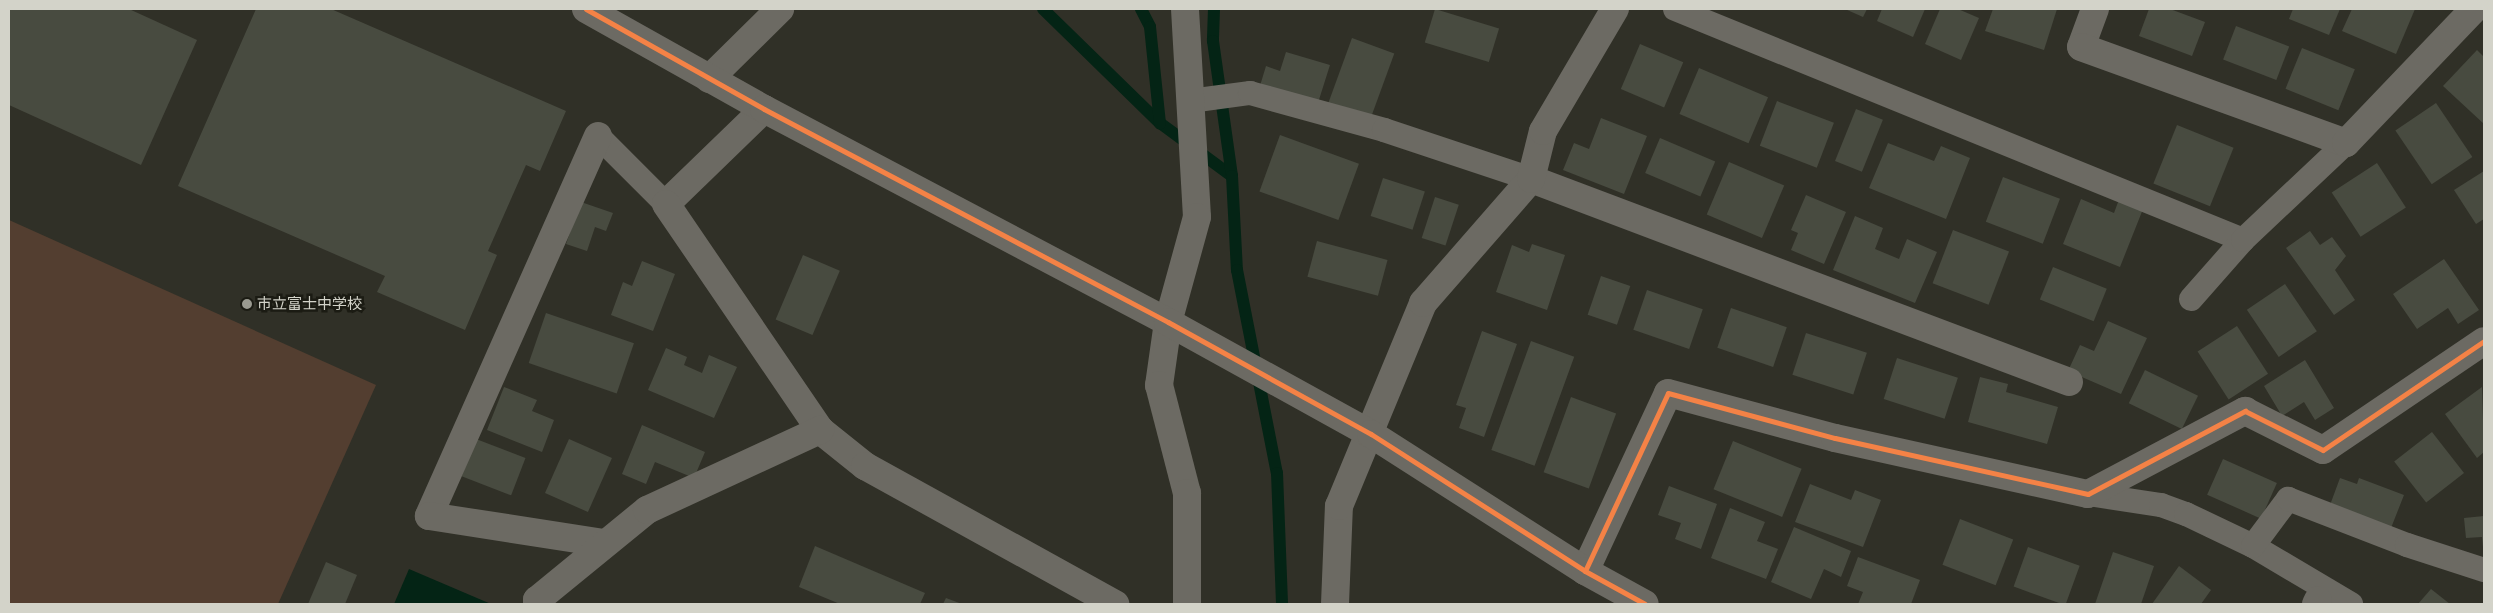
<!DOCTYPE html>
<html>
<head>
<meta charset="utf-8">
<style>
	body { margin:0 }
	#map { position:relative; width:2493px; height:613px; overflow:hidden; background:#303027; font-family:Merriweather,"Noto Sans JP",serif }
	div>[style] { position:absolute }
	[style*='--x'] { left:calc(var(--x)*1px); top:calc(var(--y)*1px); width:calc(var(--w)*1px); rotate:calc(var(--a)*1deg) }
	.green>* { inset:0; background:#533e30 }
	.water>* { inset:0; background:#042415 }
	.stream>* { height:12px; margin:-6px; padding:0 6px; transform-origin:6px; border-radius:6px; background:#042415 }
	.building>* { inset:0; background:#484b40; transform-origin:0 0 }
	.service>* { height:24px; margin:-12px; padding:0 12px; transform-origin:12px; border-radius:12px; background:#6c6a63 }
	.minor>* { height:28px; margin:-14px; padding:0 14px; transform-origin:14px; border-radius:14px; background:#6c6a63 }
	.tertiary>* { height:28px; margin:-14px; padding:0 14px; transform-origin:14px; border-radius:14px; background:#6c6a63 }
	.cycleway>* { height:5px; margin:-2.5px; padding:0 2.5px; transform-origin:2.5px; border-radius:2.5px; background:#f48246 }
	.dots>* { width:14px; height:14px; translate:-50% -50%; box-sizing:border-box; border:2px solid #1b1b13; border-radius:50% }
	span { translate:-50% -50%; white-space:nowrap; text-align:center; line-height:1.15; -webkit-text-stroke:5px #1b1b13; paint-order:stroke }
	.poi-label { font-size:15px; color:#d3d3c9 }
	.left { translate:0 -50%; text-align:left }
	.frame { position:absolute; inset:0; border:10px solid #d3d3c9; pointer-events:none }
</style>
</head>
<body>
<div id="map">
	<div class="green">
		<i style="clip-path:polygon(9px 220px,376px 385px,278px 604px,9px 604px)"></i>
	</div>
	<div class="water">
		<i style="clip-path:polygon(409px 569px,491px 604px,394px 604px)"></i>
	</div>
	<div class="stream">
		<i style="--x:1043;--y:9;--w:163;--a:44.3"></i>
		<i style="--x:1160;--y:123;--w:89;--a:36.4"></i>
		<i style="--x:1141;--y:9;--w:20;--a:63"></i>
		<i style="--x:1150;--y:27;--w:97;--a:84.1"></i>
		<i style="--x:1214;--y:9;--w:32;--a:92"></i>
		<i style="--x:1213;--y:41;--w:136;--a:82"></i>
		<i style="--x:1232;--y:176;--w:94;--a:87"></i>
		<i style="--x:1237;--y:270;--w:207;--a:78.9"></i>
		<i style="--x:1277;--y:473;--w:131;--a:87.8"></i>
	</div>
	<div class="building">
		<i style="clip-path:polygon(9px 9px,129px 9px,197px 40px,141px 165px,9px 105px)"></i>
		<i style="clip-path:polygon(256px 9px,331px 9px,566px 111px,540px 171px,526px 165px,488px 251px,497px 255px,465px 330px,377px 292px,385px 276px,178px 186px)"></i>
		<i style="left:1435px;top:9px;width:67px;height:35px;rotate:17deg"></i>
		<i style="clip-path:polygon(1845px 9px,1867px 9px,1863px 17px)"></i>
		<i style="clip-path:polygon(1882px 9px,1925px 9px,1913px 37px,1877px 21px)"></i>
		<i style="clip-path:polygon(1940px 9px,1958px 9px,1979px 18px,1961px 60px,1925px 44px)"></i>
		<i style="clip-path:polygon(1993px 9px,2057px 9px,2044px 50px,1985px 31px)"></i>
		<i style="clip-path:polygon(2149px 9px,2170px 9px,2205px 22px,2192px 56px,2139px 36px)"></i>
		<i style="clip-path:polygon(2293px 9px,2340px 9px,2329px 35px,2289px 19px)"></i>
		<i style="clip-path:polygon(2352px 9px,2415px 9px,2396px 54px,2342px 31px)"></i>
		<i style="left:2236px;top:26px;width:57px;height:36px;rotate:21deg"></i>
		<i style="left:1352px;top:38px;width:45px;height:71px;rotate:20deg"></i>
		<i style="left:1640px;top:44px;width:47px;height:49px;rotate:23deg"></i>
		<i style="left:2302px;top:48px;width:57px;height:44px;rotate:22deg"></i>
		<i style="clip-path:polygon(2477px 50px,2484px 57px,2484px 124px,2443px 86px)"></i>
		<i style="clip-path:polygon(1286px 52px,1330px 65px,1317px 106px,1259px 89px,1266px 66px,1280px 71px)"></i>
		<i style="left:1699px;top:68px;width:75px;height:50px;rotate:23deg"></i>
		<i style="left:1777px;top:101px;width:61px;height:48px;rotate:21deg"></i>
		<i style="left:2436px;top:103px;width:65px;height:49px;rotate:56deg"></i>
		<i style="left:1856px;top:109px;width:29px;height:56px;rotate:22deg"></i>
		<i style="clip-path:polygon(1601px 118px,1647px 136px,1624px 194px,1563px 170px,1574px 143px,1589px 149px)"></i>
		<i style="left:2177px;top:125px;width:61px;height:63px;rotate:22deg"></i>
		<i style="left:1280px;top:135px;width:84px;height:60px;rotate:20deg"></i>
		<i style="left:1660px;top:138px;width:60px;height:38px;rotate:23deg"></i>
		<i style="clip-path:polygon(1888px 143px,1934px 161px,1941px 146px,1970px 158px,1946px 219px,1869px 188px)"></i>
		<i style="left:1729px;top:162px;width:60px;height:57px;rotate:23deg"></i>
		<i style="left:2377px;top:163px;width:53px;height:54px;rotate:57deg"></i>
		<i style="clip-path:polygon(2484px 171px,2484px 219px,2476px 224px,2454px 190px)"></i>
		<i style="left:2003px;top:177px;width:61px;height:48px;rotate:21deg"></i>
		<i style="left:1383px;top:178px;width:44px;height:40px;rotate:18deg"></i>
		<i style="clip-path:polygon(2121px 194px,2145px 204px,2120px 267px,2063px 244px,2081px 199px,2114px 213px)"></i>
		<i style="clip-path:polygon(1806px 195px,1846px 212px,1824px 264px,1791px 250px,1798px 233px,1791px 230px)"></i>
		<i style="left:1435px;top:197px;width:25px;height:43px;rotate:18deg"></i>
		<i style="clip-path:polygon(581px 202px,613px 213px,606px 231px,595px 227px,587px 251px,566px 244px)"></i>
		<i style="clip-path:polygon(1855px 216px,1883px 228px,1875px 249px,1899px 259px,1907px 239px,1937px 252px,1915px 303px,1833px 270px)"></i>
		<i style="left:1953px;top:230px;width:60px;height:57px;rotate:21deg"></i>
		<i style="clip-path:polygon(2310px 231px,2320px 245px,2332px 237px,2346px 256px,2335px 270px,2355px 300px,2334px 315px,2286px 248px)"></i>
		<i style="left:1317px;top:241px;width:73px;height:37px;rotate:15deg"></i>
		<i style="clip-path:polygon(1532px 244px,1565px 255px,1547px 310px,1496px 292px,1512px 245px,1529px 252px)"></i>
		<i style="left:803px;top:255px;width:40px;height:70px;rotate:23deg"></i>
		<i style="clip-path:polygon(2444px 259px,2479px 310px,2458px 324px,2448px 308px,2417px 329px,2393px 294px)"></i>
		<i style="clip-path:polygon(642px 261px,675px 274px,653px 331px,611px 315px,623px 282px,632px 286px)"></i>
		<i style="left:2053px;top:267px;width:58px;height:35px;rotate:22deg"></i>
		<i style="left:1601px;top:276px;width:31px;height:41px;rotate:19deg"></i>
		<i style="left:2285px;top:284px;width:57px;height:46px;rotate:56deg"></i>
		<i style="left:1647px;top:290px;width:59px;height:42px;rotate:19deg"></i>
		<i style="left:1731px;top:308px;width:59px;height:42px;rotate:19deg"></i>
		<i style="left:546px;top:313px;width:93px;height:53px;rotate:19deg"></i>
		<i style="clip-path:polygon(2108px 321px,2147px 338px,2121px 394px,2068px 371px,2080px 345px,2094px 351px)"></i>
		<i style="left:2237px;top:326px;width:57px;height:47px;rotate:57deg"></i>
		<i style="clip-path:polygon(1482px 331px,1517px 344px,1484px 437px,1459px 428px,1466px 408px,1456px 405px)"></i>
		<i style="left:1806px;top:333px;width:64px;height:44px;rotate:18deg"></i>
		<i style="left:1531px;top:341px;width:46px;height:116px;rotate:20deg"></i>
		<i style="clip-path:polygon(666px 348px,687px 357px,684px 365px,702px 373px,709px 355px,737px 367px,714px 418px,648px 390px)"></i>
		<i style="left:1897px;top:358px;width:64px;height:43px;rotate:18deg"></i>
		<i style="clip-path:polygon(2305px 360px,2334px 408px,2315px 420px,2304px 402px,2282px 416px,2264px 386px)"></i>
		<i style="left:2145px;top:370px;width:59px;height:37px;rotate:26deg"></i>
		<i style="clip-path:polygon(1980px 377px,2008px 384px,2006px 392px,2058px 407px,2047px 444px,1968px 422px)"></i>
		<i style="clip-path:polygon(504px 387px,537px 400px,532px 411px,554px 420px,542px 452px,487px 430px)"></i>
		<i style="clip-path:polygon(2482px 387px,2484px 452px,2477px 458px,2445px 414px)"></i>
		<i style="left:1571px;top:397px;width:48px;height:80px;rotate:20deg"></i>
		<i style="clip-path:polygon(642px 425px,705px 452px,694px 478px,655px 462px,646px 484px,622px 474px)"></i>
		<i style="left:2432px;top:432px;width:52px;height:48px;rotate:52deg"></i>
		<i style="left:476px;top:439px;width:53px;height:40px;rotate:21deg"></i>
		<i style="left:569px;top:439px;width:47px;height:59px;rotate:24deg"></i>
		<i style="left:1733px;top:441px;width:74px;height:52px;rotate:22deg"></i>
		<i style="left:2223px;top:459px;width:59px;height:39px;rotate:24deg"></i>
		<i style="clip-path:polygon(2340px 478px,2357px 484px,2359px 478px,2404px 495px,2391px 528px,2330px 505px)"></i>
		<i style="clip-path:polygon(1810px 484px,1851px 500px,1855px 490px,1881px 500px,1863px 547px,1795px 522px)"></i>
		<i style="clip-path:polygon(1669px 486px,1717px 504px,1701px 549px,1675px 539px,1681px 523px,1658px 515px)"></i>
		<i style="clip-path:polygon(1730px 508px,1765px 522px,1757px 541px,1778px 549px,1766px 579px,1711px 558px)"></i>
		<i style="clip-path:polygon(2484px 516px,2484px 547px,2483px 547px,2482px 537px,2466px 538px,2464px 518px)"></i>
		<i style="left:1960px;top:519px;width:57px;height:49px;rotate:21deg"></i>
		<i style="clip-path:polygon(1794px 527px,1851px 551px,1841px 577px,1824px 569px,1811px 599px,1771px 582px)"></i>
		<i style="clip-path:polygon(815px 546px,925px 593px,920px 604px,840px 604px,799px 587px)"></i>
		<i style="left:2028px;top:547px;width:55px;height:42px;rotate:20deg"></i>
		<i style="clip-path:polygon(2113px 552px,2154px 566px,2141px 604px,2095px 604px)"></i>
		<i style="clip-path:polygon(1858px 557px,1920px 580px,1911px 604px,1858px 604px,1863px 592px,1847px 586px)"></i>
		<i style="clip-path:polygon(326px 562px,357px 575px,345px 604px,308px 604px)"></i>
		<i style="clip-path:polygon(2179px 566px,2211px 590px,2201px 604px,2152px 604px)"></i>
		<i style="clip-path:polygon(2431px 589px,2450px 604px,2418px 604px)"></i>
		<i style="clip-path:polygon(946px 598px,962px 604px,943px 604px)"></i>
	</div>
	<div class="service">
		<i style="--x:1675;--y:9;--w:613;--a:22.13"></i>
		<i style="--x:1190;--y:101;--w:61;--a:-7.6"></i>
		<i style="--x:1250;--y:93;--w:139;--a:15.4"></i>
		<i style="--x:1384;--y:130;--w:155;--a:18.4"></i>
		<i style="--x:598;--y:136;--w:96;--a:45"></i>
		<i style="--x:2191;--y:299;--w:79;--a:-48.6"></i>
		<i style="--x:2243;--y:240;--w:141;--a:-43.3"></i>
		<i style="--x:2088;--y:494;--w:74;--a:8.6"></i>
		<i style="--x:2161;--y:505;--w:27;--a:20"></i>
		<i style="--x:2186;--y:514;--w:74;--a:25.5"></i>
		<i style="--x:2253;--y:546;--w:114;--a:30.6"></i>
		<i style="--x:2253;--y:546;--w:59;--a:-53.3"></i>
		<i style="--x:2288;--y:499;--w:128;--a:21.1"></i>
		<i style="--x:2407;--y:545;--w:81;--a:18"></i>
	</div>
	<div class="minor">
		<i style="--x:1185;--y:9;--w:208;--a:86.7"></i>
		<i style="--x:1197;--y:217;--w:109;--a:105.4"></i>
		<i style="--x:1168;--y:322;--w:64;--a:98.1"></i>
		<i style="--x:1159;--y:385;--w:112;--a:75.5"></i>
		<i style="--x:1187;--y:493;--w:111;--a:90"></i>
		<i style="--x:2095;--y:9;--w:40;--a:110.2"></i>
		<i style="--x:2081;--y:47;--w:282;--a:19.9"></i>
		<i style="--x:2346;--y:143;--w:185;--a:-46.3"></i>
		<i style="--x:709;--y:79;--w:100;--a:-44.6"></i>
		<i style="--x:764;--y:109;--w:136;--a:135.9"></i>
		<i style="--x:666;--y:204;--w:273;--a:55.7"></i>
		<i style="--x:820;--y:430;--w:58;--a:38.7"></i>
		<i style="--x:865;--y:466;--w:286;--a:28.9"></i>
		<i style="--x:598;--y:136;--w:416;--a:114"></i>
		<i style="--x:429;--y:516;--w:177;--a:8.8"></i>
		<i style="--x:1531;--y:179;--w:575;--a:20.67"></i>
		<i style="--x:1585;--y:571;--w:196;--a:-65"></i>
		<i style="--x:1668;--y:393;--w:173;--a:15.1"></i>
		<i style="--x:1835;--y:438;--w:259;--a:12.5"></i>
		<i style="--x:2088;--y:494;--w:178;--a:-27.9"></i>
		<i style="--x:2245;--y:411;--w:87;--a:26.6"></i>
		<i style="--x:2323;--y:450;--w:194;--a:-34.1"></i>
		<i style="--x:537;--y:604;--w:4;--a:-90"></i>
		<i style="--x:537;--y:600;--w:142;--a:-39.3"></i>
		<i style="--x:647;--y:510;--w:191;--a:-24.8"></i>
		<i style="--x:1335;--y:604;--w:98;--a:-87.7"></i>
		<i style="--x:1339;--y:506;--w:220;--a:-67.5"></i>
		<i style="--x:1423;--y:303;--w:164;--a:-48.9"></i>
		<i style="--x:1531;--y:179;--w:49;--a:-76"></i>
		<i style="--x:1543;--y:131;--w:142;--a:-59.5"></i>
		<i style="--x:2316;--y:604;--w:4;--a:-63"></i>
	</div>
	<div class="tertiary">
		<i style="--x:586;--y:9;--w:204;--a:29.3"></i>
		<i style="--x:764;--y:109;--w:457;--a:27.8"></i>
		<i style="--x:1168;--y:322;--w:232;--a:28.9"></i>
		<i style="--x:1371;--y:434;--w:254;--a:32.6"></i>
		<i style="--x:1585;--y:571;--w:68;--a:28.8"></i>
	</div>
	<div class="cycleway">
		<i style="--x:586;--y:9;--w:204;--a:29.3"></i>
		<i style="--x:764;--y:109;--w:457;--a:27.8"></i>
		<i style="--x:1168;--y:322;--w:232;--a:28.9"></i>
		<i style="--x:1371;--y:434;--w:254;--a:32.6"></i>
		<i style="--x:1585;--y:571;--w:68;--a:28.8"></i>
		<i style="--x:1585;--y:571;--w:196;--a:-65"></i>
		<i style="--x:1668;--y:393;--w:173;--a:15.1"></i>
		<i style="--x:1835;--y:438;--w:259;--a:12.5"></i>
		<i style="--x:2088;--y:494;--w:178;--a:-27.9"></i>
		<i style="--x:2245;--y:411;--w:87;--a:26.6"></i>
		<i style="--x:2323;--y:450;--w:194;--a:-34.1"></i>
	</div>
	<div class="dots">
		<i style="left:247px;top:304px;background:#9a9a90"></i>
	</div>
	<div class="poi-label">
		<span class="left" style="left:257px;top:304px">市立富士中学校</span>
	</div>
	<div class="frame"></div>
</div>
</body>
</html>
